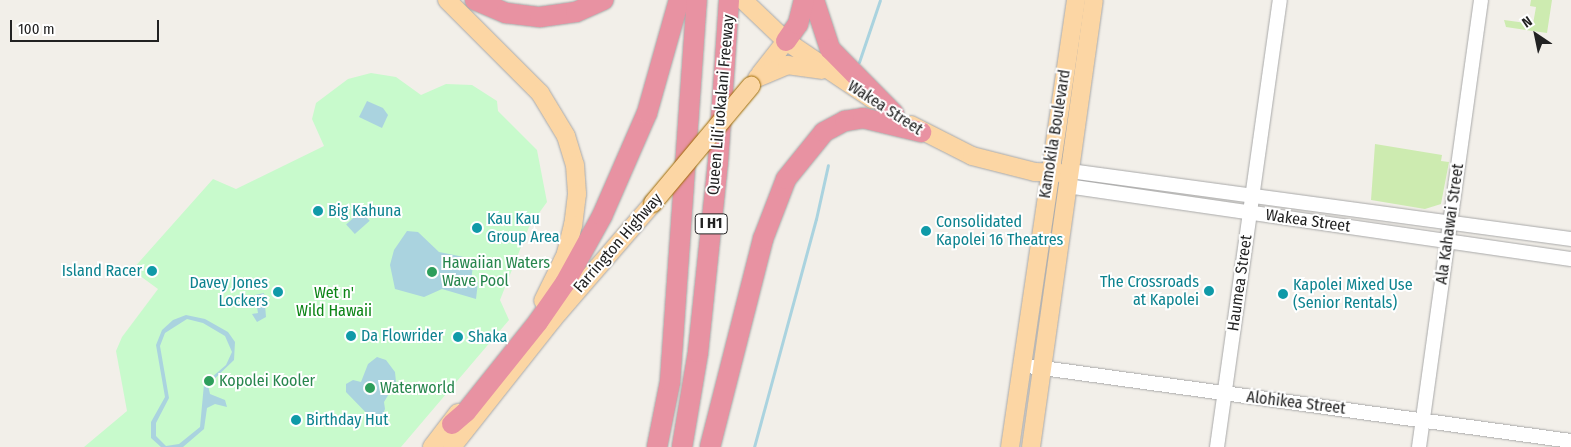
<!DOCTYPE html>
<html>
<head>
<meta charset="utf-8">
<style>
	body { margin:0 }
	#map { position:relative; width:1571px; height:447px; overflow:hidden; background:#f2efe9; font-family:"Fira Sans Condensed",sans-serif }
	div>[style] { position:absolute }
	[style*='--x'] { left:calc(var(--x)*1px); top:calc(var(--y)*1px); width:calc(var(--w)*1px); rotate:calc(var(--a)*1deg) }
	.grass>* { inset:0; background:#cdebb0 }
	.park>* { inset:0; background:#c8facc }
	.water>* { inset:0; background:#aad3df; transform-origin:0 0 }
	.stream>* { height:3px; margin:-1.5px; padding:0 1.5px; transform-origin:1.5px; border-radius:1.5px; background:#aad3df }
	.roads { filter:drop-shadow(0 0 1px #a9a9a9) drop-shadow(0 0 1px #a9a9a9) }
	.minor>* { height:14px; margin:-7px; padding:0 7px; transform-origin:7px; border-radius:7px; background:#fff }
	.major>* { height:18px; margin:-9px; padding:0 9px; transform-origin:9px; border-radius:9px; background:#fcd6a4 }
	.highway>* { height:20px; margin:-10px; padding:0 10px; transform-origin:10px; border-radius:10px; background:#e892a2 }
	.bridges { filter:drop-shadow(0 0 1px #a06b00) drop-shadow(0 0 1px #a06b00) }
	.major-bridge>* { height:18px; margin:-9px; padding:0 9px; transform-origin:9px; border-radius:9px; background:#fcd6a4 }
	.dots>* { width:14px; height:14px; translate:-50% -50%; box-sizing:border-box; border:2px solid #fff; border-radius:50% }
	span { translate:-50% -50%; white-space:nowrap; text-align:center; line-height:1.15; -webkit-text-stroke:4px #fff; paint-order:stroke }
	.shield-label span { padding:1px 4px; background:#fff; border:1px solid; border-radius:4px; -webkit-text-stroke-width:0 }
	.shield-label { font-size:15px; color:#222; font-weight:700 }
	.street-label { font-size:16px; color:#222 }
	.culture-label { font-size:16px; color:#0d838f }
	.left { translate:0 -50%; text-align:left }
	.right { translate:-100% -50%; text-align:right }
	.leisure-label { font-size:16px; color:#27864d }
	.park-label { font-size:16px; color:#0c8416 }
	.north { position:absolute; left:1511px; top:10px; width:50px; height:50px; -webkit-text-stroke:4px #fff; paint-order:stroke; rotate:326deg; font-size:14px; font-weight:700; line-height:20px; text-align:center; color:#222 }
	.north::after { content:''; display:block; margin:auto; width:18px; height:22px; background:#222; clip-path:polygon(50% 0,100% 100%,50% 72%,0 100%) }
	.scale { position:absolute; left:10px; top:20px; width:149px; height:22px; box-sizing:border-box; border:2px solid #222; border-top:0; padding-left:6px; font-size:15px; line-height:18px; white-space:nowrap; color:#222; -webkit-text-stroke:4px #fff; paint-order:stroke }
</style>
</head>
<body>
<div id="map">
	<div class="grass">
		<i style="clip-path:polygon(1531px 0,1552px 0,1547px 33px,1506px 27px,1504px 20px,1533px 24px,1536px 7px,1530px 6px)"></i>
		<i style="clip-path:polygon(1375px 144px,1442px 155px,1441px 161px,1449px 162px,1441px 204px,1425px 209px,1371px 200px)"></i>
	</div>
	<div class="park">
		<i style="clip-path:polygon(371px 73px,396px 77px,421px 95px,446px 84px,472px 85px,497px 101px,498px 111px,537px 150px,547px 202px,529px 227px,500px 300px,509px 320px,401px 447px,84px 447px,127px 411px,116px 351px,122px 337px,158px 289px,132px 270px,213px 179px,236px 189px,324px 146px,312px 119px,316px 103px,348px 79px)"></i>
	</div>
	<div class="water">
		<i style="clip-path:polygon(367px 101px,383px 108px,388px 115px,382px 128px,359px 117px)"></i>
		<i style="left:361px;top:211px;width:13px;height:20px;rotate:48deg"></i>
		<i style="clip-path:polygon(407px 231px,418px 232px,439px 252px,474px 259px,471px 280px,478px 282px,476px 299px,442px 289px,424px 297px,395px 289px,390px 265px,394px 250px)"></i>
		<i style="clip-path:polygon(264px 293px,266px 317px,257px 322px,252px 314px,258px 313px,255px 295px)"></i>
		<i style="clip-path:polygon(evenodd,186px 315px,205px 319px,228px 332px,235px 342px,234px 360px,208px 385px,210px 394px,225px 400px,227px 407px,215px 404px,207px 408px,204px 429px,183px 447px,161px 447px,151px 438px,151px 422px,165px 397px,156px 345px,162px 330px,173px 320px,186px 315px,187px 319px,203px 323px,225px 336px,232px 352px,226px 365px,204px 384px,200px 427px,179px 444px,166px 446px,156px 436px,156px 423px,169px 398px,160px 346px,165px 333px,187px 319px)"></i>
		<i style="clip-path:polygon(377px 357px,386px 360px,395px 372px,396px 382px,384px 402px,385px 409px,381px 420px,375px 422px,346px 392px,346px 384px,353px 380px,361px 382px,368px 364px)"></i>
	</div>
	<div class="stream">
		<i style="--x:859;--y:62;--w:65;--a:-71.3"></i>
		<i style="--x:754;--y:447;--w:236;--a:-74.8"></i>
		<i style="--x:816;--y:219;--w:55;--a:-77.5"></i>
	</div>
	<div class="roads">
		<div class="minor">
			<i style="--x:1070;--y:171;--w:506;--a:7.73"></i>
			<i style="--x:1067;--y:186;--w:509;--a:8.24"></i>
			<i style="--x:1021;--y:365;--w:555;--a:7.87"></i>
			<i style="--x:1217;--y:447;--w:451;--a:-82"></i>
			<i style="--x:1419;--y:447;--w:451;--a:-82.1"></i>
		</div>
		<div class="major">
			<i style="--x:447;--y:0;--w:132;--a:45"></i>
			<i style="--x:540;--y:93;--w:50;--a:58.8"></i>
			<i style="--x:566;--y:136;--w:30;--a:73"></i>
			<i style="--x:575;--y:165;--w:29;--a:86"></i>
			<i style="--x:577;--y:194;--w:31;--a:97"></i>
			<i style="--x:573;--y:225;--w:30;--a:104"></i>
			<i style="--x:566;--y:254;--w:52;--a:116.1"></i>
			<i style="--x:743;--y:0;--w:59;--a:43.6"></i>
			<i style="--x:786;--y:41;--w:104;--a:34"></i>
			<i style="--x:760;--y:74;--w:42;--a:-51.8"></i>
			<i style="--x:757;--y:78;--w:33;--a:-23"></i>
			<i style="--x:787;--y:65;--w:35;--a:8"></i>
			<i style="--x:911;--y:125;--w:68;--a:26.9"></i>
			<i style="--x:972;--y:156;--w:65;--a:14.3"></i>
			<i style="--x:1035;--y:172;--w:24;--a:2"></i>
			<i style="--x:432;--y:447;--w:43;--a:-52.6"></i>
			<i style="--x:452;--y:447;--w:163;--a:-51.7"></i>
			<i style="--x:553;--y:319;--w:153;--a:-49.2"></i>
			<i style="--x:1010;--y:447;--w:452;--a:-81.6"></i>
			<i style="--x:1031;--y:447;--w:451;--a:-82"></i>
		</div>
		<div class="highway">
			<i style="--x:475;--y:0;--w:34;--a:23"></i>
			<i style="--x:506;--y:13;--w:34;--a:7"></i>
			<i style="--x:540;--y:17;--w:36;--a:-8"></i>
			<i style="--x:576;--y:12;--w:30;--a:-24"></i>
			<i style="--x:814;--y:0;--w:52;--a:71.9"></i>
			<i style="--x:830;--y:49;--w:91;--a:45.4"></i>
			<i style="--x:786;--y:41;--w:21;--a:-55"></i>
			<i style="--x:798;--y:24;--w:25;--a:-76"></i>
			<i style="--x:452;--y:424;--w:18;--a:-41"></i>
			<i style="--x:466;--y:412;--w:115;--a:-51.3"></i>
			<i style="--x:538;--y:322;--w:47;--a:-55.3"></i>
			<i style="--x:565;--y:283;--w:77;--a:-61.1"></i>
			<i style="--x:602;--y:216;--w:112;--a:-66.4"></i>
			<i style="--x:647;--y:113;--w:117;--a:-74.2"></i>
			<i style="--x:657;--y:447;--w:66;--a:-78.7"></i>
			<i style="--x:670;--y:382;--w:383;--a:-86"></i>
			<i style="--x:682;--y:447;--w:96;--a:-80.4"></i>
			<i style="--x:698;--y:352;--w:191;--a:-84"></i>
			<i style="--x:718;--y:162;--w:162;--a:-86.1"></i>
			<i style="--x:710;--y:447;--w:215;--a:-75.7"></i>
			<i style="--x:763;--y:239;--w:64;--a:-69"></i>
			<i style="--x:786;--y:179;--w:60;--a:-51"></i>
			<i style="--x:824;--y:132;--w:24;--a:-28"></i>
			<i style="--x:845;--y:121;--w:18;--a:-9"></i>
			<i style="--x:863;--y:118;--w:60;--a:13.6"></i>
		</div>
	</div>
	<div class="bridges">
		<div class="major-bridge">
			<i style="--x:653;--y:203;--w:153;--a:-50.1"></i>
		</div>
	</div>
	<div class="dots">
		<i style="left:318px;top:211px;background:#0f9aa8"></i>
		<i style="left:477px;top:228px;background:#0f9aa8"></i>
		<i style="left:926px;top:231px;background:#0f9aa8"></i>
		<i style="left:152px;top:271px;background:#0f9aa8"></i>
		<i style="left:432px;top:272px;background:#2e9e5b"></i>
		<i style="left:1209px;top:291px;background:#0f9aa8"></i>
		<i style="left:278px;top:292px;background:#0f9aa8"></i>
		<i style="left:1283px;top:294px;background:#0f9aa8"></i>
		<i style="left:351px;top:336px;background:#0f9aa8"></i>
		<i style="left:458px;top:337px;background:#0f9aa8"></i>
		<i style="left:209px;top:381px;background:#2e9e5b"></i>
		<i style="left:370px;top:388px;background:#2e9e5b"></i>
		<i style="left:296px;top:420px;background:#0f9aa8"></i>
	</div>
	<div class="shield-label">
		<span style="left:711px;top:224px">I H1</span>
	</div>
	<div class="street-label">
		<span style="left:721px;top:105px;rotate:-85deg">Queen Liliʻuokalani Freeway</span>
		<span style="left:885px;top:108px;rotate:33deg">Wakea Street</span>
		<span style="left:1055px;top:134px;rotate:-81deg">Kamokila Boulevard</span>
		<span style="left:1308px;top:221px;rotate:8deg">Wakea Street</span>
		<span style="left:1450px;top:224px;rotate:-82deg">Ala Kahawai Street</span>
		<span style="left:618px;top:243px;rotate:-49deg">Farrington Highway</span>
		<span style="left:1240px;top:283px;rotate:-82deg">Haumea Street</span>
		<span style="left:1296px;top:403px;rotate:7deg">Alohikea Street</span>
	</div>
	<div class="culture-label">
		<span class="left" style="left:328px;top:211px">Big Kahuna</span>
		<span class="left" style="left:487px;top:228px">Kau Kau<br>Group Area</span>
		<span class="left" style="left:936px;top:231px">Consolidated<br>Kapolei 16 Theatres</span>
		<span class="right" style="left:142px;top:271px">Island Racer</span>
		<span class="right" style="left:1199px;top:291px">The Crossroads<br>at Kapolei</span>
		<span class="right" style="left:268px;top:292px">Davey Jones<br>Lockers</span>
		<span class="left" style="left:1293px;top:294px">Kapolei Mixed Use<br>(Senior Rentals)</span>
		<span class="left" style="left:361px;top:336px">Da Flowrider</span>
		<span class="left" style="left:468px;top:337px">Shaka</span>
		<span class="left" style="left:306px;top:420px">Birthday Hut</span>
	</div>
	<div class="leisure-label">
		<span class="left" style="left:442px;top:272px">Hawaiian Waters<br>Wave Pool</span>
		<span class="left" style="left:219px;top:381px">Kopolei Kooler</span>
		<span class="left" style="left:380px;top:388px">Waterworld</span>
	</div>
	<div class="park-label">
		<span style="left:334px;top:302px">Wet n'<br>Wild Hawaii</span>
	</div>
	<div class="north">N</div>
	<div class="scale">100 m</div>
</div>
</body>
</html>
